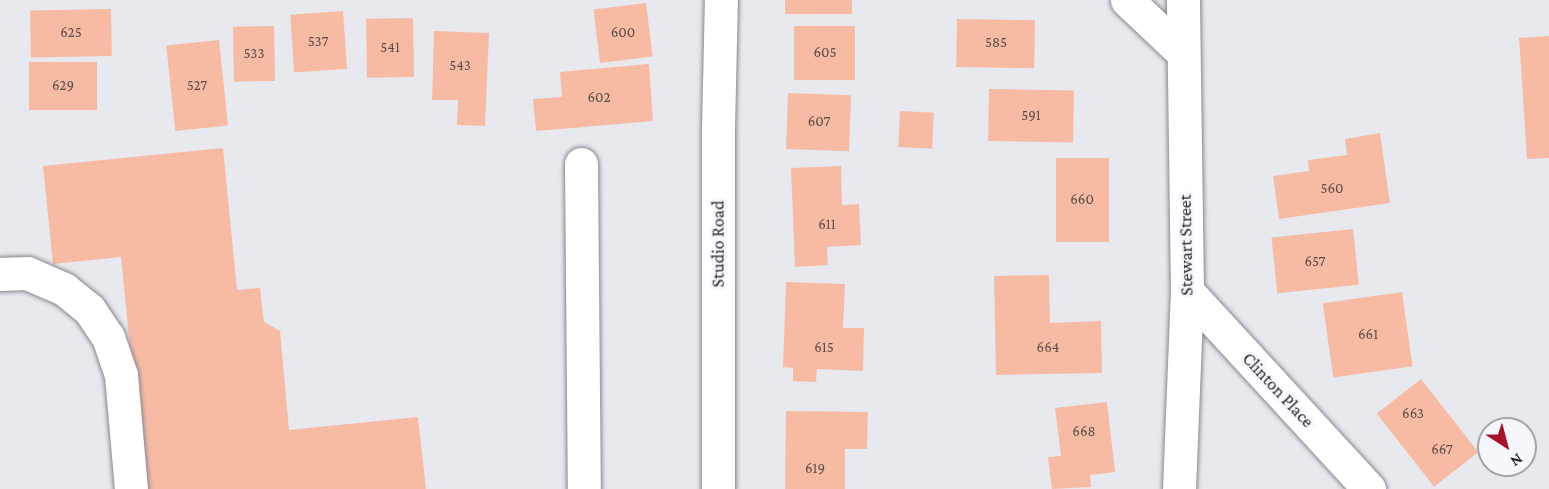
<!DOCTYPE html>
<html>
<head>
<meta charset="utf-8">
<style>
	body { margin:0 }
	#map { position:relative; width:1549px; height:489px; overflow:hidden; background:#e8e8ef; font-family:"Crimson Pro",serif }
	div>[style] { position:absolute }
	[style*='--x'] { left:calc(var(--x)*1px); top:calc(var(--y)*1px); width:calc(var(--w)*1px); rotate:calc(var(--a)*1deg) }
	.building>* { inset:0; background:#f7bba4; transform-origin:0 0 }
	.roads { filter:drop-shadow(0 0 2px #88888f) drop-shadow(0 0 2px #88888f) }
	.minor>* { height:33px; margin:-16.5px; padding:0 16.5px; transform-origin:16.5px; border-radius:16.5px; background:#fff }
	span { translate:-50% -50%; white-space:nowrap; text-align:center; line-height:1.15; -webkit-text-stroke:6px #f6f6fd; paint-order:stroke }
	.number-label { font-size:15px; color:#5c4e49 }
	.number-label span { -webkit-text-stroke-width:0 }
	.street-label { font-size:18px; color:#29292b }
	.north { position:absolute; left:1477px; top:417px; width:60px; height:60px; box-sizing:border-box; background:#f6f6fd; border:2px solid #a4a4a9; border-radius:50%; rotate:144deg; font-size:16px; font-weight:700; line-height:24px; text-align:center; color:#29292b }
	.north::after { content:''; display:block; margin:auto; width:21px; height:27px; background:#a9122b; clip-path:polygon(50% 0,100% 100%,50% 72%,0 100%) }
</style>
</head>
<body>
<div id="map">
	<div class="building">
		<i style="left:785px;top:0;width:67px;height:14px"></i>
		<i style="left:646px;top:3px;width:54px;height:53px;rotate:83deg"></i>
		<i style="left:111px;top:9px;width:47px;height:81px;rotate:89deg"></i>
		<i style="left:343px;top:11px;width:58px;height:53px;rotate:86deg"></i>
		<i style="left:413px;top:18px;width:59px;height:47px;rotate:89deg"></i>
		<i style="left:957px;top:19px;width:78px;height:48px;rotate:1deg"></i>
		<i style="left:274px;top:26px;width:55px;height:41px;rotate:89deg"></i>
		<i style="left:855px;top:26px;width:54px;height:61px;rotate:90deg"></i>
		<i style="clip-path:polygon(434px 31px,489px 33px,485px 126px,457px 125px,458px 100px,432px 100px)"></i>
		<i style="clip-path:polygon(1549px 36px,1549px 158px,1527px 159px,1519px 38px)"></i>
		<i style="left:219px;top:40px;width:86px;height:53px;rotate:84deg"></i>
		<i style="left:97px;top:62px;width:48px;height:68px;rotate:90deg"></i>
		<i style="clip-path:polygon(649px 64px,653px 121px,536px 131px,533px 99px,562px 97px,560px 72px)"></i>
		<i style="left:989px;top:89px;width:85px;height:52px;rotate:1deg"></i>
		<i style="left:788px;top:93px;width:63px;height:56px;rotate:2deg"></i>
		<i style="left:900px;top:111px;width:34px;height:36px;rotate:3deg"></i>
		<i style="clip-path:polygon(1380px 133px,1390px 203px,1279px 219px,1273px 176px,1309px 171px,1308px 160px,1347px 155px,1345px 139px)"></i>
		<i style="clip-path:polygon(223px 148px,237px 290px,260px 288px,264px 322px,280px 331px,289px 430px,418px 417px,426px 489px,144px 489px,121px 257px,53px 264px,43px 166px)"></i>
		<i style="left:1056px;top:158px;width:53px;height:84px"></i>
		<i style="clip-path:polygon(841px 166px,842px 205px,859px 204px,861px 245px,827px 247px,828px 265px,795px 267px,791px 168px)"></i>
		<i style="left:1353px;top:229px;width:56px;height:82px;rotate:84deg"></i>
		<i style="clip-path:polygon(1049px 275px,1050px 323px,1101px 321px,1102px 373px,996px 375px,994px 276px)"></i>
		<i style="clip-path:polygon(786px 282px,845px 284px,843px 328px,864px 328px,863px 371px,817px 369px,816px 382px,793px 381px,793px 368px,783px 367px)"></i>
		<i style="left:1402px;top:292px;width:75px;height:80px;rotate:82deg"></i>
		<i style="left:1421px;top:379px;width:93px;height:56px;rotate:52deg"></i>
		<i style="clip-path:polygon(1107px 402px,1115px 472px,1090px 475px,1091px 487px,1052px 489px,1048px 457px,1061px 456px,1055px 408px)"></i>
		<i style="clip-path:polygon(786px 411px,868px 412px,867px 449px,845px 449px,845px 489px,785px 489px)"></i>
	</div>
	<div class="roads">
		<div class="minor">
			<i style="--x:1127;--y:0;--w:77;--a:43.4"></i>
			<i style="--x:581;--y:164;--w:325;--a:89.5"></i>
			<i style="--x:0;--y:274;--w:27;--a:-2"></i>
			<i style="--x:27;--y:273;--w:40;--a:23.4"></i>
			<i style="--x:64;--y:289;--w:32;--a:39"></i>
			<i style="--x:89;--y:309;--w:34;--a:56"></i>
			<i style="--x:108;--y:337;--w:40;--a:71.1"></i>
			<i style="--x:121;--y:375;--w:114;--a:85"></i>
			<i style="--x:1187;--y:291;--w:269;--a:47.4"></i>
			<i style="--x:718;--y:489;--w:361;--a:-90"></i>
			<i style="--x:718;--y:128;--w:128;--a:-88.7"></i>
			<i style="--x:1179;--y:489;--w:198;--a:-87.7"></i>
			<i style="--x:1187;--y:291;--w:291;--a:-90.8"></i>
		</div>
	</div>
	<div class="number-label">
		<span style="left:71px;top:33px">625</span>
		<span style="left:623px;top:33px">600</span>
		<span style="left:318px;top:42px">537</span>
		<span style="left:996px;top:43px">585</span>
		<span style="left:390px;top:48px">541</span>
		<span style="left:825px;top:53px">605</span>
		<span style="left:254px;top:54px">533</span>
		<span style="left:460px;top:66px">543</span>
		<span style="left:63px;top:86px">629</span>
		<span style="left:197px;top:86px">527</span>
		<span style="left:599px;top:98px">602</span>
		<span style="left:1031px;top:116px">591</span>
		<span style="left:819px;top:122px">607</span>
		<span style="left:1332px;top:189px">560</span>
		<span style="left:1082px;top:200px">660</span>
		<span style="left:827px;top:225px">611</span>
		<span style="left:1315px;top:262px">657</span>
		<span style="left:1368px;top:335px">661</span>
		<span style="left:824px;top:348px">615</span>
		<span style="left:1048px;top:348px">664</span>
		<span style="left:1413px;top:414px">663</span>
		<span style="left:1084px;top:432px">668</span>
		<span style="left:1442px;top:450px">667</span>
		<span style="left:815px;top:469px">619</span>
	</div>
	<div class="street-label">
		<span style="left:718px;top:244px;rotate:-90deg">Studio Road</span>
		<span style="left:1186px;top:245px;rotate:-91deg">Stewart Street</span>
		<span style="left:1278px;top:390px;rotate:47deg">Clinton Place</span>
	</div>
	<div class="north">N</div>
</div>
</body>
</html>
